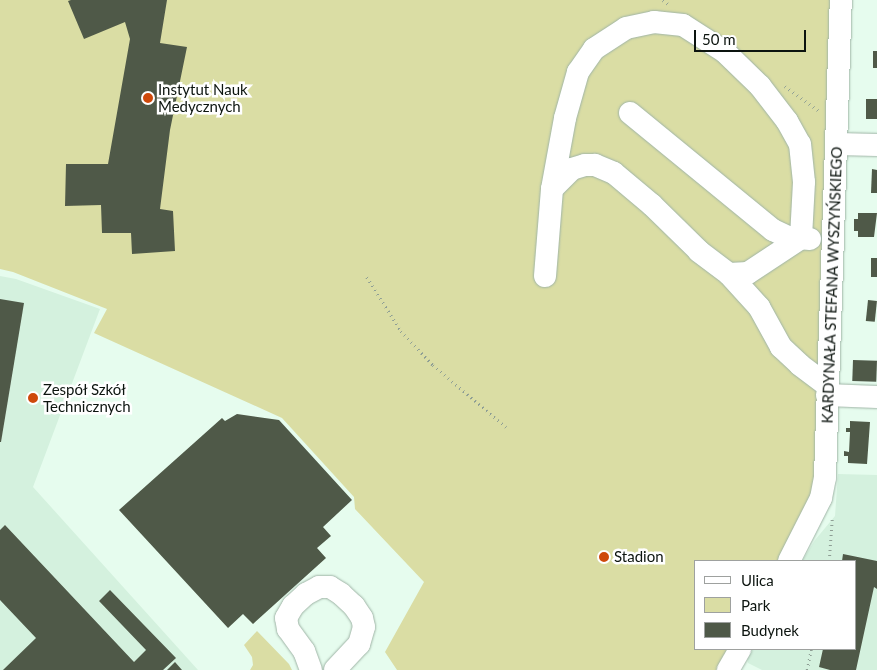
<!DOCTYPE html>
<html>
<head>
<meta charset="utf-8">
<style>
	body { margin:0 }
	#map { position:relative; width:877px; height:670px; overflow:hidden; background:#e6fcee; font-family:Lato,sans-serif }
	div>[style] { position:absolute }
	[style*='--x'] { left:calc(var(--x)*1px); top:calc(var(--y)*1px); width:calc(var(--w)*1px); rotate:calc(var(--a)*1deg) }
	.built>* { inset:0; background:#d4f1de }
	.green>* { inset:0; background:#dadda4 }
	.building>* { inset:0; background:#4f5948; transform-origin:0 0 }
	.path>* { height:2.5px; margin-top:-1.25px; transform-origin:0; background:repeating-linear-gradient(90deg,#8e9e94 0 1px,transparent 0 5px) }
	.roads { filter:drop-shadow(0 0 1px #9fb4a6) drop-shadow(0 0 1px #9fb4a6) }
	.minor>* { height:22px; margin:-11px; padding:0 11px; transform-origin:11px; border-radius:11px; background:#fff }
	.dots>* { width:14px; height:14px; translate:-50% -50%; box-sizing:border-box; border:2px solid #fff; border-radius:50% }
	span { translate:-50% -50%; white-space:nowrap; text-align:center; line-height:1.15; -webkit-text-stroke:5px #fff; paint-order:stroke }
	.poi-label { font-size:15px; color:#0c140f }
	.left { translate:0 -50%; text-align:left }
	.street-label { font-size:15px; color:#0c140f }
	.legend { position:absolute; left:694px; top:560px; width:162px; height:90px; box-sizing:border-box; background:#fff; border:1px solid #9ea19f; margin:0; padding:6px 9px; list-style:none; font-size:15px; color:#0c140f }
	.legend li { display:flex; align-items:center; gap:10px; height:25px }
	.legend b { width:25px; border:1px solid #9ea19f }
	.scale { position:absolute; left:694px; top:30px; width:112px; height:22px; box-sizing:border-box; border:2px solid #0c140f; border-top:0; padding-left:6px; font-size:15px; line-height:18px; white-space:nowrap; color:#0c140f; -webkit-text-stroke:4px #fff; paint-order:stroke }
</style>
</head>
<body>
<div id="map">
	<div class="built">
		<i style="clip-path:polygon(0 276px,16px 279px,100px 309px,33px 487px,198px 670px,0 670px)"></i>
		<i style="clip-path:polygon(838px 474px,877px 475px,877px 670px,762px 670px,748px 663px,747px 658px,753px 649px,856px 649px,856px 561px,802px 561px,815px 540px,835px 516px)"></i>
	</div>
	<div class="green">
		<i style="clip-path:polygon(0 0,832px 0,814px 496px,779px 561px,696px 561px,696px 649px,732px 649px,719px 670px,397px 670px,385px 652px,424px 582px,355px 509px,354px 497px,282px 418px,94px 333px,107px 309px,13px 272px,0 269px)"></i>
		<i style="clip-path:polygon(257px 631px,289px 664px,292px 670px,250px 670px,253px 665px,252px 657px,244px 645px)"></i>
	</div>
	<div class="building">
		<i style="clip-path:polygon(71px 0,167px 0,160px 43px,187px 47px,170px 130px,160px 209px,173px 211px,175px 251px,132px 254px,131px 233px,102px 233px,101px 205px,65px 206px,66px 164px,108px 164px,130px 39px,125px 22px,84px 39px,68px 1px)"></i>
		<i style="left:873px;top:51px;width:4px;height:17px"></i>
		<i style="left:866px;top:99px;width:11px;height:20px"></i>
		<i style="clip-path:polygon(872px 169px,877px 170px,877px 193px,871px 193px)"></i>
		<i style="clip-path:polygon(858px 213px,877px 213px,874px 237px,858px 237px,858px 231px,854px 231px,854px 219px,858px 219px)"></i>
		<i style="left:871px;top:258px;width:6px;height:19px"></i>
		<i style="clip-path:polygon(0 299px,24px 303px,1px 442px,0 442px)"></i>
		<i style="left:868px;top:300px;width:9px;height:21px;rotate:6deg"></i>
		<i style="left:853px;top:360px;width:24px;height:21px;rotate:2deg"></i>
		<i style="clip-path:polygon(237px 414px,279px 420px,352px 500px,323px 527px,331px 536px,317px 548px,326px 558px,253px 624px,243px 614px,228px 628px,119px 510px,222px 418px,225px 421px)"></i>
		<i style="clip-path:polygon(850px 421px,870px 422px,867px 464px,848px 463px,848px 456px,844px 456px,844px 451px,849px 452px,850px 432px,846px 432px,846px 428px,850px 428px)"></i>
		<i style="clip-path:polygon(5px 525px,134px 662px,146px 650px,99px 601px,110px 590px,176px 658px,163px 670px,3px 670px,36px 638px,0 600px,0 530px)"></i>
		<i style="clip-path:polygon(843px 554px,877px 561px,877px 589px,874px 587px,856px 670px,830px 670px,819px 667px,823px 649px,856px 649px,856px 561px,842px 561px)"></i>
		<i style="clip-path:polygon(175px 662px,182px 670px,167px 670px)"></i>
	</div>
	<div class="path">
		<i style="--x:663;--y:0;--w:9;--a:36"></i>
		<i style="--x:785;--y:86;--w:42;--a:36.3"></i>
		<i style="--x:367;--y:277;--w:64;--a:57.8"></i>
		<i style="--x:401;--y:331;--w:47;--a:46.7"></i>
		<i style="--x:433;--y:365;--w:96;--a:40.3"></i>
		<i style="--x:829;--y:561;--w:42;--a:-85.9"></i>
		<i style="--x:807;--y:670;--w:21;--a:-79"></i>
	</div>
	<div class="roads">
		<div class="minor">
			<i style="--x:630;--y:113;--w:185;--a:39.3"></i>
			<i style="--x:773;--y:230;--w:17;--a:25"></i>
			<i style="--x:788;--y:237;--w:22;--a:5"></i>
			<i style="--x:837;--y:144;--w:40;--a:1.4"></i>
			<i style="--x:729;--y:274;--w:45;--a:47.7"></i>
			<i style="--x:759;--y:307;--w:46;--a:61.2"></i>
			<i style="--x:781;--y:347;--w:26;--a:43"></i>
			<i style="--x:800;--y:365;--w:35;--a:37"></i>
			<i style="--x:545;--y:276;--w:87;--a:-85.4"></i>
			<i style="--x:552;--y:189;--w:72;--a:-79.6"></i>
			<i style="--x:565;--y:118;--w:48;--a:-74.2"></i>
			<i style="--x:578;--y:72;--w:28;--a:-55"></i>
			<i style="--x:594;--y:49;--w:38;--a:-33"></i>
			<i style="--x:626;--y:28;--w:29;--a:-12"></i>
			<i style="--x:654;--y:22;--w:29;--a:6"></i>
			<i style="--x:683;--y:25;--w:50;--a:32.7"></i>
			<i style="--x:725;--y:52;--w:49;--a:44.2"></i>
			<i style="--x:760;--y:86;--w:44;--a:52.4"></i>
			<i style="--x:787;--y:121;--w:26;--a:61"></i>
			<i style="--x:800;--y:144;--w:38;--a:84"></i>
			<i style="--x:804;--y:182;--w:56;--a:93.1"></i>
			<i style="--x:801;--y:238;--w:64;--a:146.6"></i>
			<i style="--x:748;--y:273;--w:19;--a:177"></i>
			<i style="--x:729;--y:274;--w:38;--a:-143"></i>
			<i style="--x:699;--y:251;--w:66;--a:-135.6"></i>
			<i style="--x:652;--y:205;--w:50;--a:-139.9"></i>
			<i style="--x:614;--y:173;--w:21;--a:-157"></i>
			<i style="--x:595;--y:165;--w:10;--a:180"></i>
			<i style="--x:585;--y:165;--w:14;--a:163"></i>
			<i style="--x:572;--y:169;--w:28;--a:135"></i>
			<i style="--x:827;--y:395;--w:50;--a:2.3"></i>
			<i style="--x:789;--y:561;--w:71;--a:-63.1"></i>
			<i style="--x:821;--y:498;--w:21;--a:-79"></i>
			<i style="--x:825;--y:477;--w:477;--a:-88.1"></i>
			<i style="--x:311;--y:670;--w:20;--a:-110"></i>
			<i style="--x:304;--y:651;--w:27;--a:-126"></i>
			<i style="--x:288;--y:629;--w:11;--a:-100"></i>
			<i style="--x:286;--y:618;--w:14;--a:-60"></i>
			<i style="--x:293;--y:606;--w:18;--a:-43"></i>
			<i style="--x:306;--y:594;--w:15;--a:-28"></i>
			<i style="--x:319;--y:587;--w:11;--a:0"></i>
			<i style="--x:330;--y:587;--w:13;--a:32"></i>
			<i style="--x:341;--y:594;--w:18;--a:43"></i>
			<i style="--x:354;--y:606;--w:14;--a:56"></i>
			<i style="--x:362;--y:618;--w:9;--a:77"></i>
			<i style="--x:364;--y:627;--w:18;--a:106"></i>
			<i style="--x:359;--y:644;--w:35;--a:133"></i>
			<i style="--x:728;--y:670;--w:24;--a:-60"></i>
		</div>
	</div>
	<div class="dots">
		<i style="left:148px;top:98px;background:#ce490b"></i>
		<i style="left:33px;top:398px;background:#ce490b"></i>
		<i style="left:604px;top:557px;background:#ce490b"></i>
	</div>
	<div class="poi-label">
		<span class="left" style="left:158px;top:98px">Instytut Nauk<br>Medycznych</span>
		<span class="left" style="left:43px;top:398px">Zespół Szkół<br>Technicznych</span>
		<span class="left" style="left:614px;top:557px">Stadion</span>
	</div>
	<div class="street-label">
		<span style="left:832px;top:285px;rotate:-88deg">KARDYNAŁA STEFANA WYSZYŃSKIEGO</span>
	</div>
	<ul class="legend">
	<li><b style="height:6px;background:#fff"></b>Ulica</li>
	<li><b style="height:14px;background:#dadda4"></b>Park</li>
	<li><b style="height:14px;background:#4f5948"></b>Budynek</li>
	</ul>
	<div class="scale">50 m</div>
</div>
</body>
</html>
